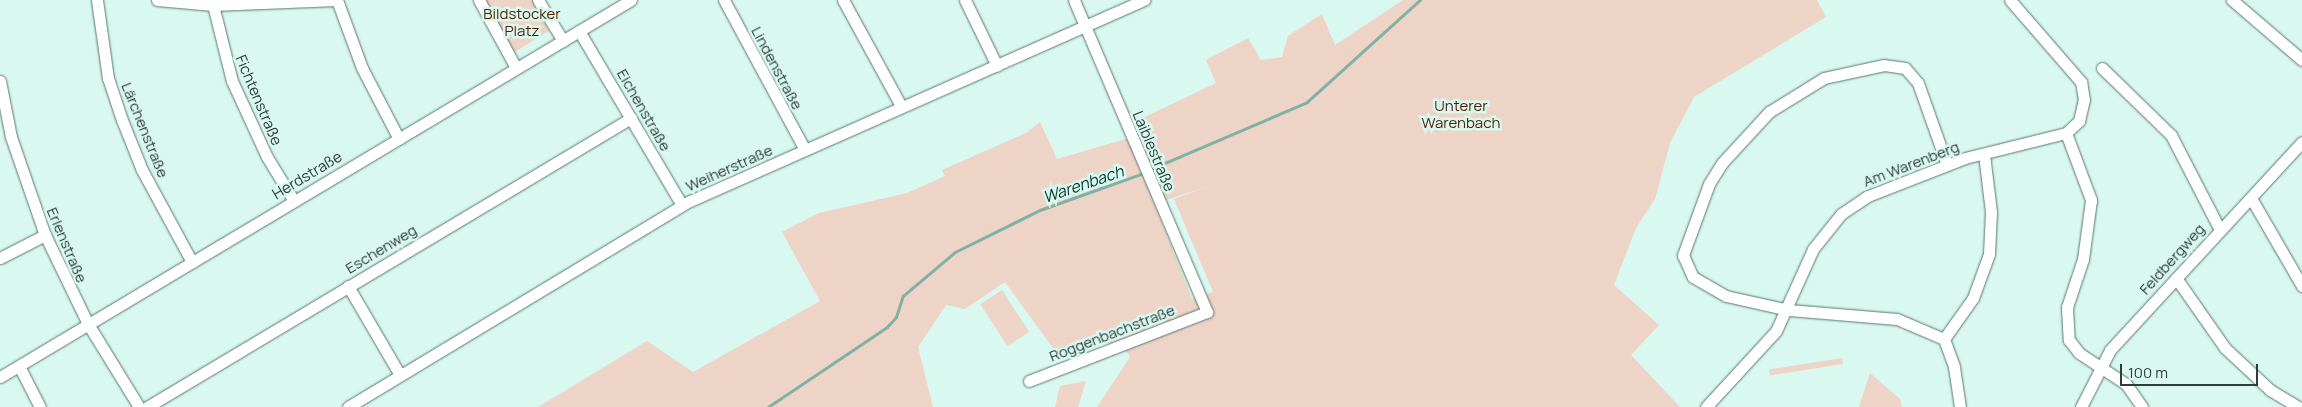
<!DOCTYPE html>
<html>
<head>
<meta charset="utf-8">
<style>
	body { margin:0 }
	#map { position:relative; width:2302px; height:407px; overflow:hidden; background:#d9f8f0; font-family:Manrope,sans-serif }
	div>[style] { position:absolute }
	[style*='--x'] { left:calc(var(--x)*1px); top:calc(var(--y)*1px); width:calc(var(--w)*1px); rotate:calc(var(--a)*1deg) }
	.green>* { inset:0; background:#eed3c7; transform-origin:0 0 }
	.stream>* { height:2.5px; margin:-1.25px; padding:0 1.25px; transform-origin:1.25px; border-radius:1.25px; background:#80b1a5 }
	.roads { filter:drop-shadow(0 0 1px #5a776f) drop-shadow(0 0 1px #5a776f) }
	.minor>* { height:11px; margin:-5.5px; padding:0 5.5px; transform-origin:5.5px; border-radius:5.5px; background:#fff }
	span { translate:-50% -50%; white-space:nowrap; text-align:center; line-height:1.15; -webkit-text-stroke:5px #d9f8f0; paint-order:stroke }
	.park-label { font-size:15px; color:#521f03 }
	.street-label { font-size:15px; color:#303c39 }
	.water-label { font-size:16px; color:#09382f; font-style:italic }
	.scale { position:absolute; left:2120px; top:364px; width:138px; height:22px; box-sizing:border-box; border:2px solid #303c39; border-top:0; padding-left:6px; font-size:15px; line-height:18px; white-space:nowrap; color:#303c39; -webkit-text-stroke:4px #d9f8f0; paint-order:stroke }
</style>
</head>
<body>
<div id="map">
	<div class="green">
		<i style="clip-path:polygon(485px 0,534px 0,549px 31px,513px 53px)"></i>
		<i style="clip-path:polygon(1403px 0,1817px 0,1826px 17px,1694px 97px,1670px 143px,1655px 199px,1636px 228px,1614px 285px,1659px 325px,1631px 355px,1680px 407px,1097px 407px,1130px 357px,1128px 353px,1112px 342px,1061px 359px,1005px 282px,965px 309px,946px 305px,918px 347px,933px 407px,538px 407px,647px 341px,693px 372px,820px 301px,782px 232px,819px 213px,907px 193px,945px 176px,942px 170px,1026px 133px,1040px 122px,1057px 159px,1129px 138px,1192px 299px,1213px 292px,1174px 199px,1208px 186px,1164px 201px,1130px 124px,1216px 83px,1206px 60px,1248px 38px,1261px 60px,1282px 57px,1288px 36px,1322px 14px,1335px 45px)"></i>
		<i style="left:1002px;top:290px;width:50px;height:26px;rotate:57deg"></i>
		<i style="left:1842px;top:358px;width:6px;height:74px;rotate:81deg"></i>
		<i style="clip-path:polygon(1870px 373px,1900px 399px,1902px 407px,1859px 407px)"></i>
		<i style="clip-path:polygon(1086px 381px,1078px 407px,1055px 407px,1060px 386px)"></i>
	</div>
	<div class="stream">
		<i style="--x:1151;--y:169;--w:170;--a:-23.2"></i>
		<i style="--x:1307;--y:102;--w:152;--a:-42.1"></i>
		<i style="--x:768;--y:407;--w:143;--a:-33.9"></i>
		<i style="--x:887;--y:327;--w:13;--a:-48"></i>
		<i style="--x:896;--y:317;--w:22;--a:-72"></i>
		<i style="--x:903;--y:296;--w:68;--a:-40.2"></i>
		<i style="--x:955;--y:252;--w:95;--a:-26.3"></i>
		<i style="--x:1040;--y:210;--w:110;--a:-19.6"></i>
	</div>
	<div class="roads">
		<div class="minor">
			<i style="--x:97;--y:0;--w:79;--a:82"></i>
			<i style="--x:108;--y:78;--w:44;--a:71.6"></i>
			<i style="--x:122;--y:120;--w:54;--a:68.2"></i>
			<i style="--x:142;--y:170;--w:105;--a:61.5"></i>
			<i style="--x:157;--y:0;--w:56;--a:5.1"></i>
			<i style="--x:213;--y:5;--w:124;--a:-2.3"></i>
			<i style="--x:337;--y:0;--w:72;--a:69.8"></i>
			<i style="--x:362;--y:68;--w:80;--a:62.5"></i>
			<i style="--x:479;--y:0;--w:77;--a:61.4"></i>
			<i style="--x:538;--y:0;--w:48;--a:58.6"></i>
			<i style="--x:724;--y:0;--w:170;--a:61.6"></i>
			<i style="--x:843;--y:0;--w:121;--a:61.3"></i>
			<i style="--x:965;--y:0;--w:73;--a:64.1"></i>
			<i style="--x:2232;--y:0;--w:92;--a:40.6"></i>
			<i style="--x:213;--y:5;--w:78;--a:76"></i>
			<i style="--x:232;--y:81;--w:84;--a:65.3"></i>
			<i style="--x:267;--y:157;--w:52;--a:58.5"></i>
			<i style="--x:579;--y:31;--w:202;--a:59.4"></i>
			<i style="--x:2102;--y:68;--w:96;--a:44.2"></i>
			<i style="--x:2171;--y:135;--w:105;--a:62.7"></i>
			<i style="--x:0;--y:81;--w:57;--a:78.9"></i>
			<i style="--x:11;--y:137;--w:104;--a:70.9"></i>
			<i style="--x:45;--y:235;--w:99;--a:64.2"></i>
			<i style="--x:88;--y:324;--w:97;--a:58.4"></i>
			<i style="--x:2066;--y:133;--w:72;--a:69.5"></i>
			<i style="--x:2091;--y:200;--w:60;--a:97.7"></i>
			<i style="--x:2083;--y:259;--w:51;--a:108.4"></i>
			<i style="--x:2067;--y:307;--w:33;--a:87"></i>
			<i style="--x:2069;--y:340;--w:16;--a:52"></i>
			<i style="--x:2079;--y:353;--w:56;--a:33.4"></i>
			<i style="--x:2126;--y:384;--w:28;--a:55"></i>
			<i style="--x:1947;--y:165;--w:87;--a:-109.5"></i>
			<i style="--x:1918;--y:83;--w:20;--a:-131"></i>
			<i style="--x:1905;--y:68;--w:21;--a:-172"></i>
			<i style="--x:1884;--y:65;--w:61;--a:167.8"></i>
			<i style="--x:1824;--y:78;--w:65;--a:148.3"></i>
			<i style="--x:1769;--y:112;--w:69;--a:132.7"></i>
			<i style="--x:1722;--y:163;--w:25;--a:122"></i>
			<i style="--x:1709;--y:184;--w:76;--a:110.1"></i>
			<i style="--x:1683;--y:255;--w:24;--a:66"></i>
			<i style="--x:1693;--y:277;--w:38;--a:30"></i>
			<i style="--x:1726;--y:296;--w:65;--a:12.5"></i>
			<i style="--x:1789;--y:310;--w:108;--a:4.8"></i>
			<i style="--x:1897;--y:319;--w:51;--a:23.1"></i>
			<i style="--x:1944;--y:339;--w:30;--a:70"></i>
			<i style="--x:1954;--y:367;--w:40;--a:81.5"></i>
			<i style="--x:2251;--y:198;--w:102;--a:59.9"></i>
			<i style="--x:0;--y:258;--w:51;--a:-27.1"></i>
			<i style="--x:2176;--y:278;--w:85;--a:55"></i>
			<i style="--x:2225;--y:348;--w:62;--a:43"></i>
			<i style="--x:2270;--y:390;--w:33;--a:31"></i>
			<i style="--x:348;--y:286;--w:103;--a:59.7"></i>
			<i style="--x:1944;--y:339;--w:50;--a:-54.7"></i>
			<i style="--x:1973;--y:298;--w:47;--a:-70"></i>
			<i style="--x:1989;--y:254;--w:42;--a:-87.3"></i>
			<i style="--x:1991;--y:212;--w:58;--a:-96.9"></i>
			<i style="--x:19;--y:366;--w:46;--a:62.9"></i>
			<i style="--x:0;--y:377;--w:735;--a:-30.86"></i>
			<i style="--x:1029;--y:381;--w:191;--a:-21.2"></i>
			<i style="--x:1207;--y:312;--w:339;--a:-113.1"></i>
			<i style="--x:147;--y:407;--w:564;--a:-30.84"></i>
			<i style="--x:348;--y:407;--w:399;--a:-31.1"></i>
			<i style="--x:690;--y:201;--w:497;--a:-23.9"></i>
			<i style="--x:1706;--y:407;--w:103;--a:-47.4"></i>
			<i style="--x:1776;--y:331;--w:90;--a:-65.7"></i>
			<i style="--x:1813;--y:249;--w:45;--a:-51.3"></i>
			<i style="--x:1841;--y:214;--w:32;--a:-34"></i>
			<i style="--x:1868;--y:196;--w:104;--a:-21.4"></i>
			<i style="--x:1965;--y:158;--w:104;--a:-13.9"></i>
			<i style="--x:2066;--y:133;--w:18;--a:-43"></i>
			<i style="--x:2079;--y:121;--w:22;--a:-77"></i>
			<i style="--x:2084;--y:100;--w:18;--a:-99"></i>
			<i style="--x:2081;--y:82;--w:108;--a:-130.9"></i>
			<i style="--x:2081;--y:407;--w:64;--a:-63"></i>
			<i style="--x:2110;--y:350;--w:283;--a:-47.3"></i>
		</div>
	</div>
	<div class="park-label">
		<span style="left:522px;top:22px">Bildstocker<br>Platz</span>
		<span style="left:1461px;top:114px">Unterer<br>Warenbach</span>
	</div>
	<div class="street-label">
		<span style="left:777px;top:68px;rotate:62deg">Lindenstraße</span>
		<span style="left:259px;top:100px;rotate:67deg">Fichtenstraße</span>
		<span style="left:644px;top:110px;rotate:60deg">Eichenstraße</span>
		<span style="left:145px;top:130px;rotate:68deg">Lärchenstraße</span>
		<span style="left:1154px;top:151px;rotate:67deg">Laiblestraße</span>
		<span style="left:1911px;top:164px;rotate:-21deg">Am Warenberg</span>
		<span style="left:729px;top:168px;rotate:-24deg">Weiherstraße</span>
		<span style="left:307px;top:175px;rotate:-31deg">Herdstraße</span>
		<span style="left:67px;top:245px;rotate:67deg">Erlenstraße</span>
		<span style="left:381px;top:249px;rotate:-31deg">Eschenweg</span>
		<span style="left:2172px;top:259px;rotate:-48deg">Feldbergweg</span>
		<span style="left:1112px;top:333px;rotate:-21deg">Roggenbachstraße</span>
	</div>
	<div class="water-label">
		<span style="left:1083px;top:184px;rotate:-19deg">Warenbach</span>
	</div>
	<div class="scale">100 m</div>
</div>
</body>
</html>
